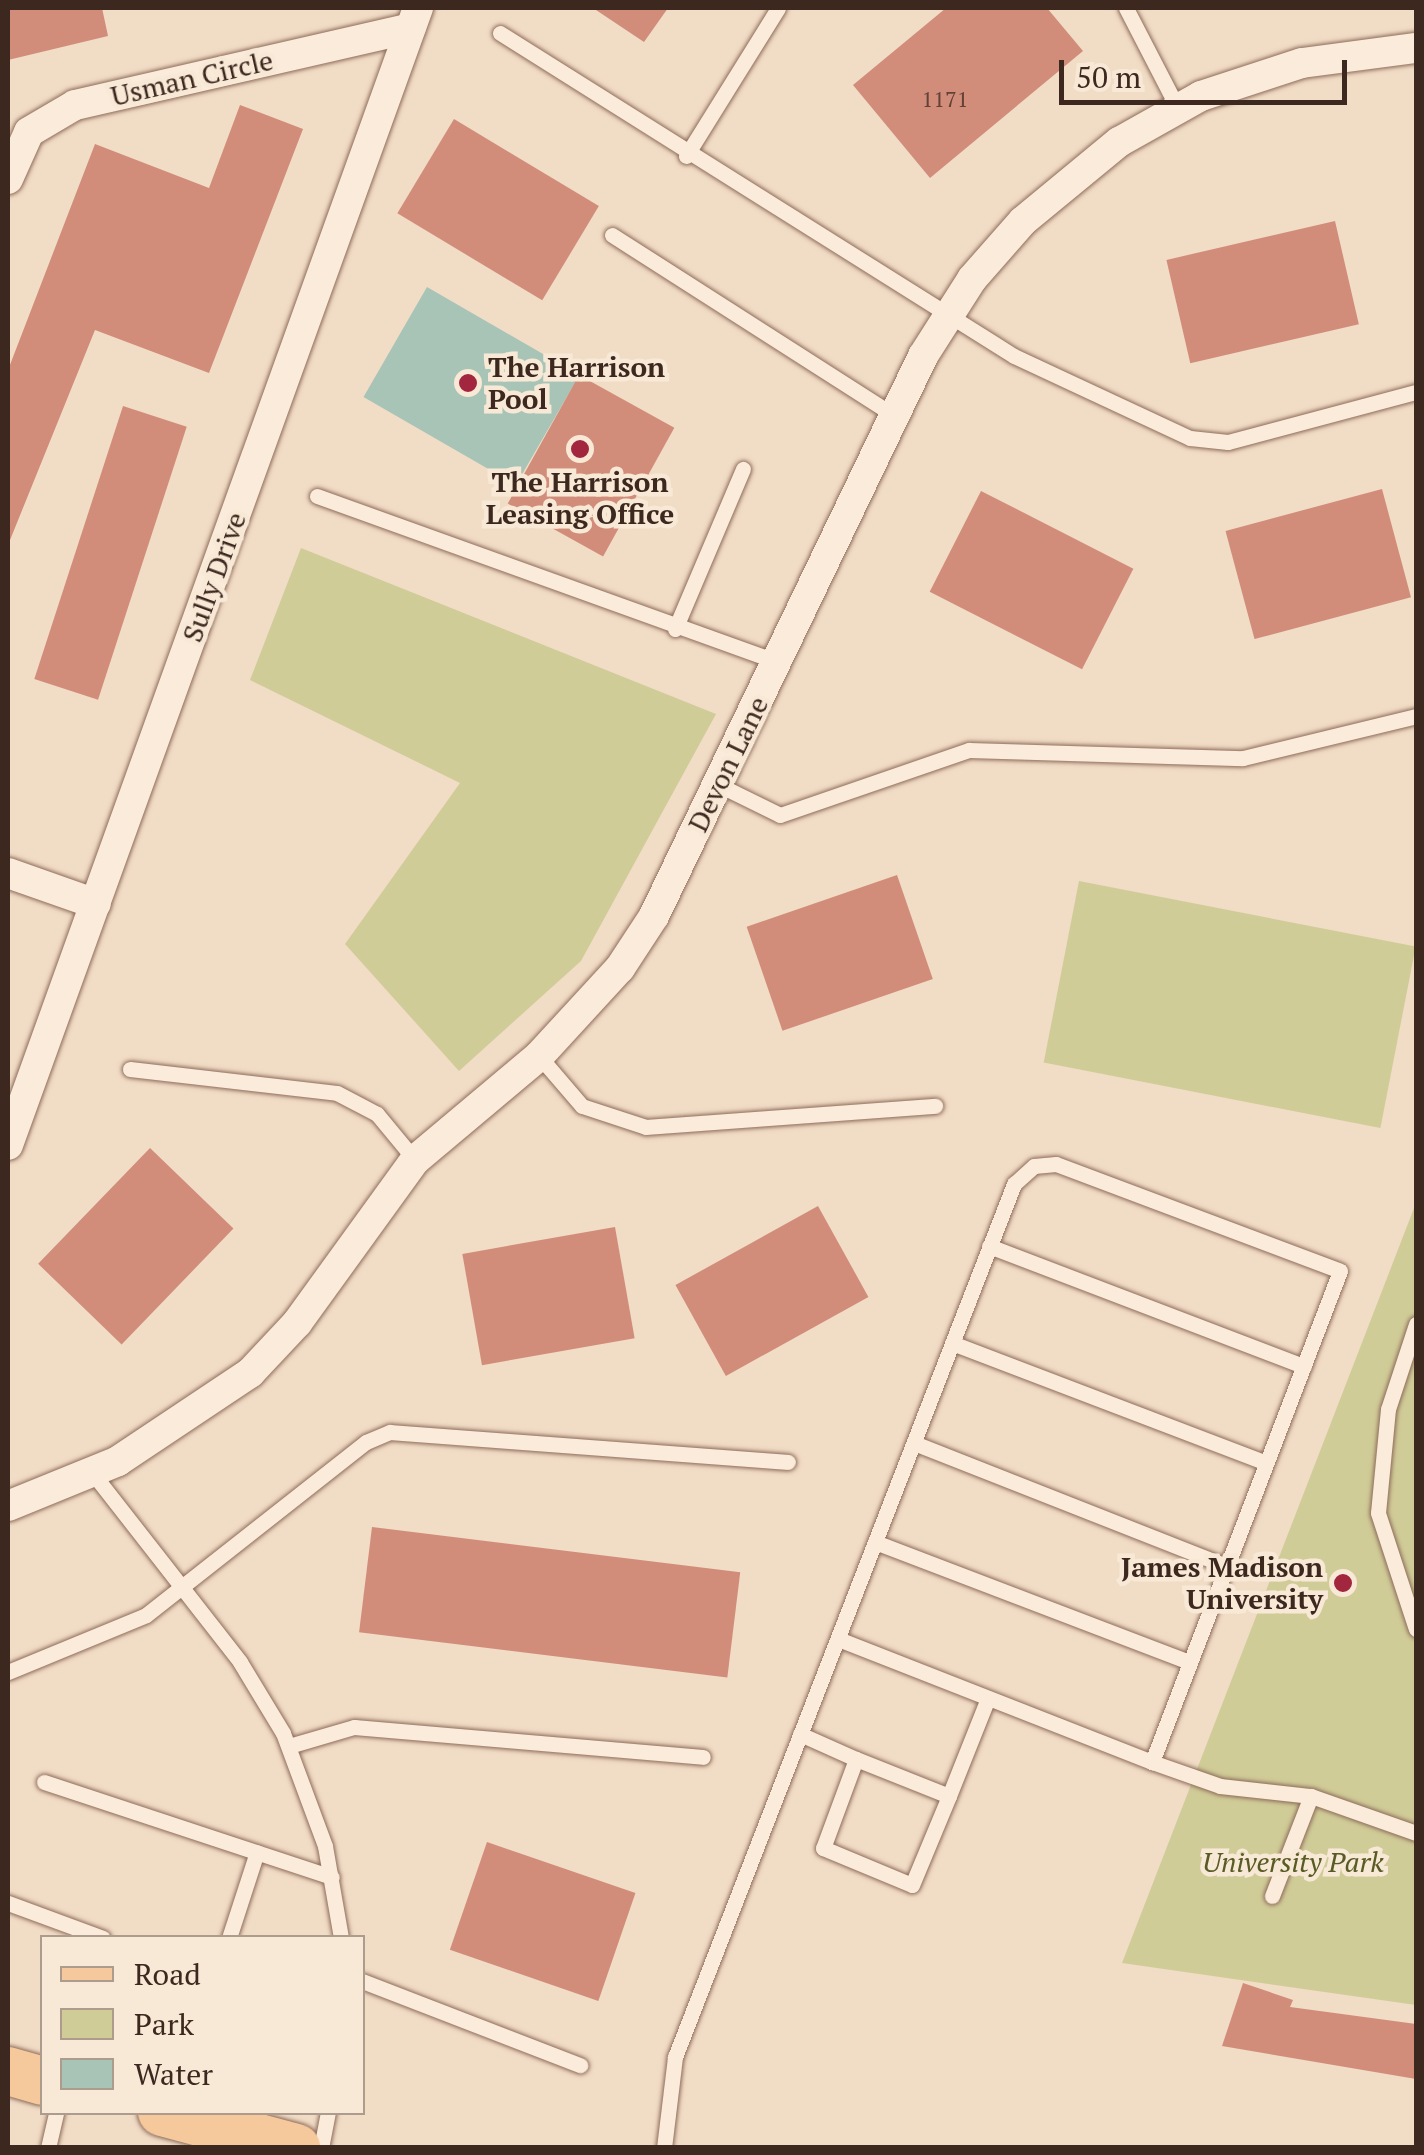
<!DOCTYPE html>
<html>
<head>
<meta charset="utf-8">
<style>
	body { margin:0 }
	#map { position:relative; width:1424px; height:2155px; overflow:hidden; background:#f1dcc6; font-family:"PT Serif",serif }
	div>[style] { position:absolute }
	[style*='--x'] { left:calc(var(--x)*1px); top:calc(var(--y)*1px); width:calc(var(--w)*1px); rotate:calc(var(--a)*1deg) }
	.green>* { inset:0; background:#d0cc98; transform-origin:0 0 }
	.water>* { inset:0; background:#a7c4b6; transform-origin:0 0 }
	.building>* { inset:0; background:#d18d79; transform-origin:0 0 }
	.roads { filter:drop-shadow(0 0 2px #8e6c5a) drop-shadow(0 0 2px #8e6c5a) }
	.service>* { height:15px; margin:-7.5px; padding:0 7.5px; transform-origin:7.5px; border-radius:7.5px; background:#fbebda }
	.minor>* { height:30px; margin:-15px; padding:0 15px; transform-origin:15px; border-radius:15px; background:#fbebda }
	.primary>* { height:48px; margin:-24px; padding:0 24px; transform-origin:24px; border-radius:24px; background:#f6c99c }
	.dots>* { width:28px; height:28px; translate:-50% -50%; box-sizing:border-box; border:5px solid #f8e8d6; border-radius:50% }
	span { translate:-50% -50%; white-space:nowrap; text-align:center; line-height:1.15; -webkit-text-stroke:9px #f8e8d6; paint-order:stroke }
	.number-label { font-size:22px; color:#624136 }
	.number-label span { -webkit-text-stroke-width:0 }
	.street-label { font-size:28px; color:#3d281f }
	.poi-label { font-size:28px; color:#3d281f; font-weight:700 }
	.left { translate:0 -50%; text-align:left }
	.right { translate:-100% -50%; text-align:right }
	.park-label { font-size:28px; color:#585b24; font-style:italic }
	.frame { position:absolute; inset:0; border:10px solid #3d281f; pointer-events:none }
	.legend { position:absolute; left:40px; top:1935px; width:325px; height:180px; box-sizing:border-box; background:#f8e8d6; border:2px solid #ad9b8d; margin:0; padding:12px 18px; list-style:none; font-size:30px; color:#3d281f }
	.legend li { display:flex; align-items:center; gap:20px; height:50px }
	.legend b { width:50px; border:2px solid #ad9b8d }
	.scale { position:absolute; left:1059px; top:60px; width:288px; height:45px; box-sizing:border-box; border:5px solid #3d281f; border-top:0; padding-left:12px; font-size:30px; line-height:35px; white-space:nowrap; color:#3d281f; -webkit-text-stroke:8px #f8e8d6; paint-order:stroke }
</style>
</head>
<body>
<div id="map">
	<div class="green">
		<i style="clip-path:polygon(301px 548px,716px 714px,581px 961px,459px 1071px,345px 944px,460px 783px,250px 680px)"></i>
		<i style="left:1079px;top:881px;width:343px;height:185px;rotate:11deg"></i>
		<i style="clip-path:polygon(1416px 1203px,1416px 2005px,1122px 1963px)"></i>
	</div>
	<div class="water">
		<i style="left:427px;top:287px;width:176px;height:127px;rotate:30deg"></i>
	</div>
	<div class="building">
		<i style="clip-path:polygon(8px 8px,102px 8px,108px 36px,8px 60px)"></i>
		<i style="clip-path:polygon(593px 8px,668px 8px,644px 42px)"></i>
		<i style="clip-path:polygon(946px 8px,1047px 8px,1083px 51px,930px 178px,853px 85px)"></i>
		<i style="clip-path:polygon(240px 105px,303px 129px,209px 373px,95px 330px,8px 545px,8px 370px,95px 144px,209px 188px)"></i>
		<i style="left:454px;top:119px;width:169px;height:110px;rotate:31deg"></i>
		<i style="left:1335px;top:221px;width:106px;height:173px;rotate:77deg"></i>
		<i style="left:579px;top:375px;width:109px;height:147px;rotate:29deg"></i>
		<i style="left:123px;top:406px;width:67px;height:287px;rotate:18deg"></i>
		<i style="left:1382px;top:489px;width:112px;height:162px;rotate:75deg"></i>
		<i style="left:981px;top:491px;width:171px;height:113px;rotate:27deg"></i>
		<i style="left:897px;top:875px;width:110px;height:159px;rotate:71deg"></i>
		<i style="left:150px;top:1148px;width:116px;height:161px;rotate:44deg"></i>
		<i style="left:818px;top:1206px;width:104px;height:163px;rotate:61deg"></i>
		<i style="left:615px;top:1227px;width:113px;height:155px;rotate:80deg"></i>
		<i style="left:372px;top:1527px;width:371px;height:106px;rotate:7deg"></i>
		<i style="left:487px;top:1842px;width:157px;height:114px;rotate:19deg"></i>
		<i style="clip-path:polygon(1243px 1983px,1293px 2000px,1290px 2007px,1416px 2024px,1416px 2079px,1222px 2046px)"></i>
	</div>
	<div class="roads">
		<div class="service">
			<i style="--x:1126;--y:8;--w:111;--a:62.7"></i>
			<i style="--x:500;--y:33;--w:607;--a:32.15"></i>
			<i style="--x:1014;--y:356;--w:194;--a:25"></i>
			<i style="--x:1190;--y:438;--w:38;--a:6"></i>
			<i style="--x:1228;--y:442;--w:195;--a:-14.9"></i>
			<i style="--x:686;--y:156;--w:174;--a:-58.1"></i>
			<i style="--x:612;--y:235;--w:335;--a:32.6"></i>
			<i style="--x:317;--y:496;--w:489;--a:19.8"></i>
			<i style="--x:675;--y:629;--w:174;--a:-67"></i>
			<i style="--x:719;--y:785;--w:68;--a:26.2"></i>
			<i style="--x:780;--y:815;--w:200;--a:-19"></i>
			<i style="--x:969;--y:750;--w:274;--a:1.7"></i>
			<i style="--x:1243;--y:758;--w:178;--a:-13.6"></i>
			<i style="--x:539;--y:1056;--w:66;--a:49.3"></i>
			<i style="--x:582;--y:1106;--w:67;--a:18.2"></i>
			<i style="--x:646;--y:1127;--w:290;--a:-4.2"></i>
			<i style="--x:130;--y:1069;--w:208;--a:6.6"></i>
			<i style="--x:337;--y:1093;--w:45;--a:27.7"></i>
			<i style="--x:377;--y:1114;--w:60;--a:50.4"></i>
			<i style="--x:989;--y:1246;--w:337;--a:20.9"></i>
			<i style="--x:1416;--y:1324;--w:89;--a:108.2"></i>
			<i style="--x:1388;--y:1409;--w:104;--a:95.5"></i>
			<i style="--x:1378;--y:1513;--w:122;--a:71.9"></i>
			<i style="--x:952;--y:1343;--w:336;--a:20.9"></i>
			<i style="--x:914;--y:1443;--w:336;--a:21.5"></i>
			<i style="--x:91;--y:1471;--w:242;--a:52"></i>
			<i style="--x:240;--y:1662;--w:83;--a:58.8"></i>
			<i style="--x:283;--y:1733;--w:121;--a:69.6"></i>
			<i style="--x:325;--y:1846;--w:93;--a:80.1"></i>
			<i style="--x:875;--y:1542;--w:337;--a:20.9"></i>
			<i style="--x:8;--y:1672;--w:149;--a:-22.4"></i>
			<i style="--x:146;--y:1615;--w:280;--a:-38.2"></i>
			<i style="--x:366;--y:1442;--w:26;--a:-23"></i>
			<i style="--x:390;--y:1432;--w:399;--a:4.3"></i>
			<i style="--x:800;--y:1734;--w:61;--a:24.1"></i>
			<i style="--x:289;--y:1746;--w:68;--a:-16.3"></i>
			<i style="--x:354;--y:1727;--w:350;--a:4.9"></i>
			<i style="--x:1152;--y:1762;--w:72;--a:19.4"></i>
			<i style="--x:1220;--y:1786;--w:92;--a:6.3"></i>
			<i style="--x:1311;--y:1796;--w:111;--a:19.4"></i>
			<i style="--x:44;--y:1782;--w:303;--a:18.3"></i>
			<i style="--x:949;--y:1796;--w:100;--a:-158.3"></i>
			<i style="--x:856;--y:1759;--w:95;--a:110.3"></i>
			<i style="--x:823;--y:1848;--w:96;--a:22.6"></i>
			<i style="--x:912;--y:1885;--w:96;--a:-67.4"></i>
			<i style="--x:949;--y:1796;--w:105;--a:-68.3"></i>
			<i style="--x:1272;--y:1896;--w:107;--a:-68.7"></i>
			<i style="--x:8;--y:1903;--w:101;--a:20.2"></i>
			<i style="--x:229;--y:1938;--w:90;--a:-72"></i>
			<i style="--x:362;--y:1981;--w:234;--a:21.1"></i>
			<i style="--x:48;--y:2148;--w:37;--a:-77"></i>
			<i style="--x:321;--y:2148;--w:37;--a:-79"></i>
			<i style="--x:664;--y:2148;--w:92;--a:-83.1"></i>
			<i style="--x:675;--y:2057;--w:937;--a:-68.78"></i>
			<i style="--x:1014;--y:1184;--w:27;--a:-42"></i>
			<i style="--x:1034;--y:1166;--w:22;--a:-5"></i>
			<i style="--x:1056;--y:1164;--w:303;--a:20.6"></i>
			<i style="--x:1340;--y:1271;--w:526;--a:110.95"></i>
			<i style="--x:1152;--y:1762;--w:337;--a:-158.6"></i>
		</div>
		<div class="minor">
			<i style="--x:8;--y:179;--w:51;--a:-65.9"></i>
			<i style="--x:29;--y:132;--w:53;--a:-30.4"></i>
			<i style="--x:75;--y:105;--w:344;--a:-12.9"></i>
			<i style="--x:8;--y:873;--w:93;--a:19.4"></i>
			<i style="--x:8;--y:1145;--w:1209;--a:-70.17"></i>
			<i style="--x:8;--y:1506;--w:119;--a:-22.2"></i>
			<i style="--x:118;--y:1461;--w:159;--a:-33.7"></i>
			<i style="--x:250;--y:1373;--w:69;--a:-46.8"></i>
			<i style="--x:297;--y:1323;--w:201;--a:-54.1"></i>
			<i style="--x:415;--y:1160;--w:162;--a:-40"></i>
			<i style="--x:539;--y:1056;--w:120;--a:-47.4"></i>
			<i style="--x:620;--y:968;--w:62;--a:-56.8"></i>
			<i style="--x:654;--y:916;--w:621;--a:-64.34"></i>
			<i style="--x:923;--y:356;--w:91;--a:-57.5"></i>
			<i style="--x:972;--y:279;--w:77;--a:-48.7"></i>
			<i style="--x:1023;--y:221;--w:124;--a:-39.5"></i>
			<i style="--x:1119;--y:142;--w:94;--a:-29.3"></i>
			<i style="--x:1201;--y:96;--w:106;--a:-18.1"></i>
			<i style="--x:1302;--y:63;--w:115;--a:-7.5"></i>
		</div>
		<div class="primary">
			<i style="--x:8;--y:2071;--w:35;--a:16"></i>
			<i style="--x:162;--y:2112;--w:139;--a:15"></i>
		</div>
	</div>
	<div class="dots">
		<i style="left:468px;top:383px;background:#a1263e"></i>
		<i style="left:580px;top:449px;background:#a1263e"></i>
		<i style="left:1343px;top:1583px;background:#a1263e"></i>
	</div>
	<div class="number-label">
		<span style="left:945px;top:99px">1171</span>
	</div>
	<div class="street-label">
		<span style="left:192px;top:78px;rotate:-13deg">Usman Circle</span>
		<span style="left:214px;top:577px;rotate:-70deg">Sully Drive</span>
		<span style="left:728px;top:764px;rotate:-64deg">Devon Lane</span>
	</div>
	<div class="poi-label">
		<span class="left" style="left:488px;top:383px">The Harrison<br>Pool</span>
		<span style="left:580px;top:498px">The Harrison<br>Leasing Office</span>
		<span class="right" style="left:1323px;top:1583px">James Madison<br>University</span>
	</div>
	<div class="park-label">
		<span style="left:1293px;top:1862px">University Park</span>
	</div>
	<div class="frame"></div>
	<ul class="legend">
	<li><b style="height:12px;background:#f6c99c"></b>Road</li>
	<li><b style="height:28px;background:#d0cc98"></b>Park</li>
	<li><b style="height:28px;background:#a7c4b6"></b>Water</li>
	</ul>
	<div class="scale">50 m</div>
</div>
</body>
</html>
